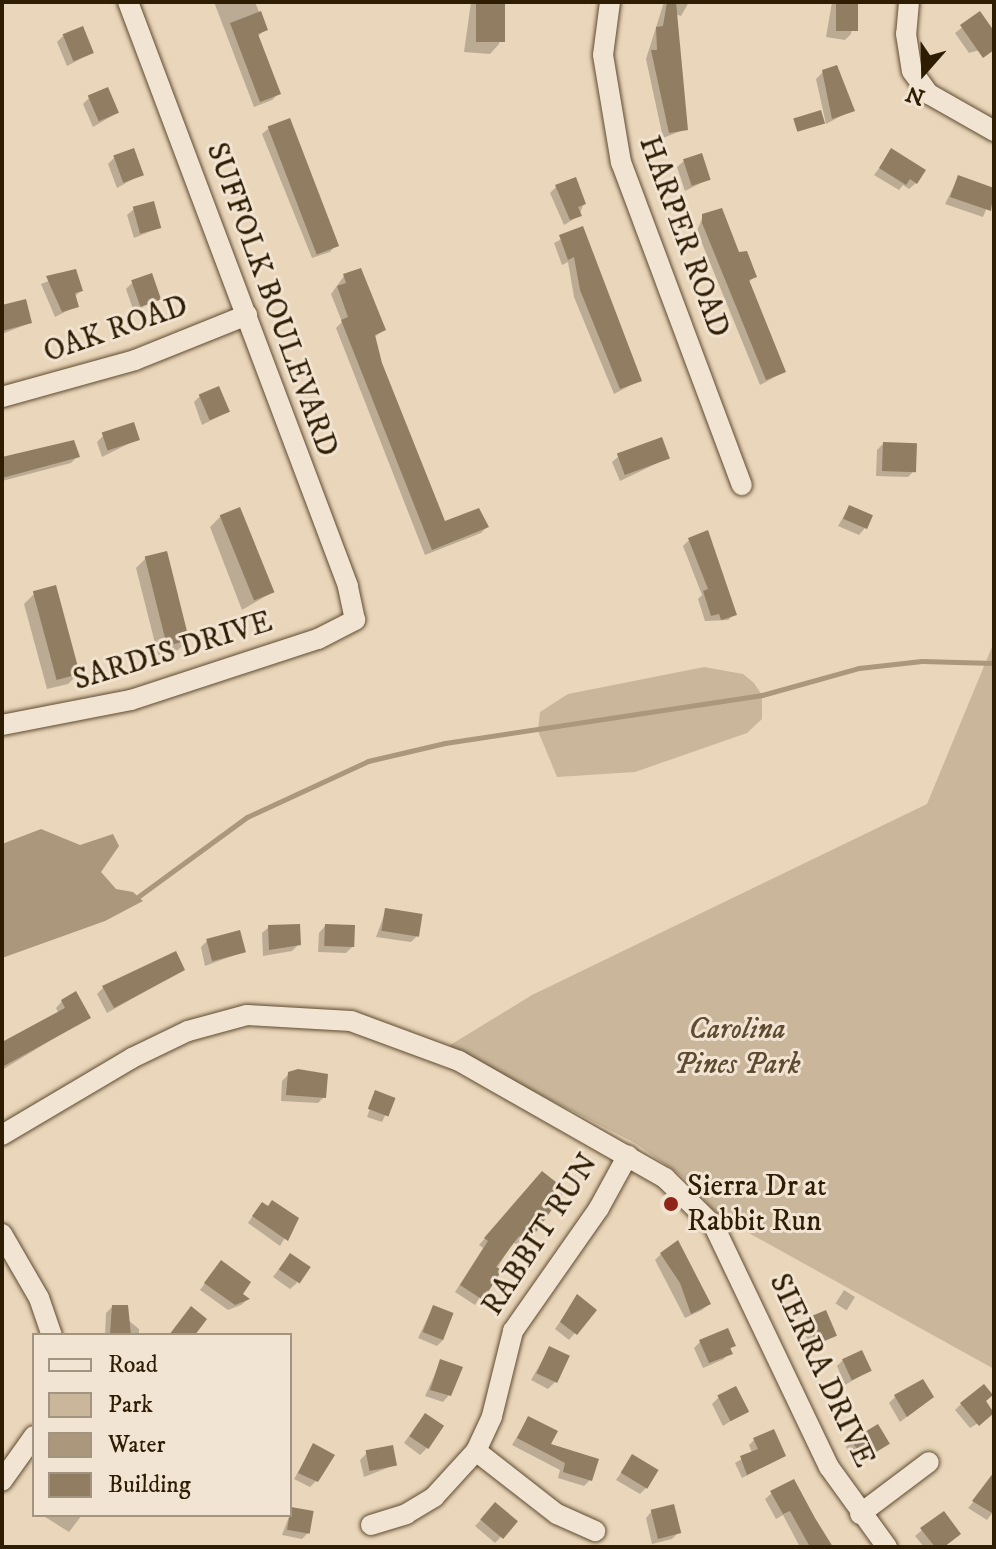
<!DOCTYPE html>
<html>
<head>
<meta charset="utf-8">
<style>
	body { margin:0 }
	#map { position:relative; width:996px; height:1549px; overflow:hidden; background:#ead6ba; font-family:"IM FELL DW Pica",serif }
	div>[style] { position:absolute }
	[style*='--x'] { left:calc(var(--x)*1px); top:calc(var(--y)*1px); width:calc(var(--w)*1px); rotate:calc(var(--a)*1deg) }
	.green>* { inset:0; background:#cab79b }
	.water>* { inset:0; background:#aa977c }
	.shadow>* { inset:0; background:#0003; transform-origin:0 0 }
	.stream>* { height:5px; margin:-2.5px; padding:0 2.5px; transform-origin:2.5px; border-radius:2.5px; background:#aa977c }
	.building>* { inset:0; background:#907d62; transform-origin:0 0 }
	.roads { filter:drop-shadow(0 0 2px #5e4b31) drop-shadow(0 0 2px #5e4b31) }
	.minor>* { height:20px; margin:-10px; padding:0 10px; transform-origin:10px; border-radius:10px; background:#f1e4d2 }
	.dots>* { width:22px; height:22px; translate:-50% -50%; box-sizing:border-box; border:4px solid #f1e4d2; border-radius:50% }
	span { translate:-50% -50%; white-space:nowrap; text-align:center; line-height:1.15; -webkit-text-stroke:6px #f1e4d2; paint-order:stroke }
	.street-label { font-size:30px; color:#2f1d03 }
	.park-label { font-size:30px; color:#5e4b31; font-style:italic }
	.poi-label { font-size:30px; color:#2f1d03 }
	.left { translate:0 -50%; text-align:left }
	.frame { position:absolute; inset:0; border:4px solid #2f1d03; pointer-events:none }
	.legend { position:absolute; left:32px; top:1333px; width:260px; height:184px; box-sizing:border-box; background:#f1e4d2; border:2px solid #a3947f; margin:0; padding:10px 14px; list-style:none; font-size:24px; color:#2f1d03 }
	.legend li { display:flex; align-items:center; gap:16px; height:40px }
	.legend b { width:40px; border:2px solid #a3947f }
	.north { position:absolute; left:884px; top:32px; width:80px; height:80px; -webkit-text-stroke:6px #f1e4d2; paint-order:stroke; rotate:200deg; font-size:22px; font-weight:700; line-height:32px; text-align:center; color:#2f1d03 }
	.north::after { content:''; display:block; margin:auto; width:28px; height:36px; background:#2f1d03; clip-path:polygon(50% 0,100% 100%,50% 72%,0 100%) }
</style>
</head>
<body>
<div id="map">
	<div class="green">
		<i style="clip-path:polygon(994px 642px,994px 1369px,720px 1217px,683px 1177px,635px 1143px,447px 1047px,532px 995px,927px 804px)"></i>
		<i style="clip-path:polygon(704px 667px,743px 674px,754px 683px,762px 695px,762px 719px,747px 733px,635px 772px,557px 777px,538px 731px,540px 712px,568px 694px)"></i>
	</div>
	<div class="water">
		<i style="clip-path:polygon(41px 829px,80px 845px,113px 834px,119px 846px,101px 872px,116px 889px,133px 892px,143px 901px,105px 921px,2px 958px,2px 844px)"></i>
	</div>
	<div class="shadow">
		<i style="clip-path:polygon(214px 2px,255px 2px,266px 29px,257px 37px,279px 93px,272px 100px,254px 107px)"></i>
		<i style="clip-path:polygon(471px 2px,503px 2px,499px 44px,490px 54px,464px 52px)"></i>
		<i style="clip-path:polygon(664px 2px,689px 2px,681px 16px,675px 14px,686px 129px,663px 138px,646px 59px)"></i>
		<i style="clip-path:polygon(832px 2px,856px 2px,851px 34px,845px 40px,826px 37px)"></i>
		<i style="clip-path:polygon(979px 14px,994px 46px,969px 53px,955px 33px)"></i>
		<i style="clip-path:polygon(63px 36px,92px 53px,67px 66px,57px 42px)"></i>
		<i style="clip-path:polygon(823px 72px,852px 110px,826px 124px,816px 79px)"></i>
		<i style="clip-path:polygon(89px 98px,117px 113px,93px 127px,83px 104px)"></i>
		<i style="clip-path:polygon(269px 128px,336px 245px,330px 252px,312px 258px,262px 134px)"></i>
		<i style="clip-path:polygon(892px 151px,916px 183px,909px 189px,903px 185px,899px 190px,874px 175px)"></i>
		<i style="clip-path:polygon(114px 158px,142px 174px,117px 188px,108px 164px)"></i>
		<i style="clip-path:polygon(684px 161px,709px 179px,685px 191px,677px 167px)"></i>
		<i style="clip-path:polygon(958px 178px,994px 190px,983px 217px,945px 204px)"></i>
		<i style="clip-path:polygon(556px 187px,584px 203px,579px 216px,564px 225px,550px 193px)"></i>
		<i style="clip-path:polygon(134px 209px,159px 228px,134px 238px,127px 215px)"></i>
		<i style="clip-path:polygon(703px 216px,754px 277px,748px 283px,784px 372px,760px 385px,697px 231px)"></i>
		<i style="clip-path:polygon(582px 229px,639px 381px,614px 394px,574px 297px,568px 262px,562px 265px,554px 243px)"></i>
		<i style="clip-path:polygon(75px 271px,81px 291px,74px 297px,77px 306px,55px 317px,41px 284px)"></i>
		<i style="clip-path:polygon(344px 276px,384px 330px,373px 338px,380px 364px,444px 524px,487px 527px,481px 533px,425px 555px,336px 328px,342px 322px,331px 294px)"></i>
		<i style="clip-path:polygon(132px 283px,159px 298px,134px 312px,126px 289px)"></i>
		<i style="clip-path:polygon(2px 307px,30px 323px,2px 334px)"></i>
		<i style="clip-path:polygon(200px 396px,227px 412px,202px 425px,194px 402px)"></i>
		<i style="clip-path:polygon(103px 436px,138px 439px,102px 457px,97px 442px)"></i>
		<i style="clip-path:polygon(883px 444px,914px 471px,908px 477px,876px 476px,877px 450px)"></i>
		<i style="clip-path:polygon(619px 456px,668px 458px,620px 481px,612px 462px)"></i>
		<i style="clip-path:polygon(77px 457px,71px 463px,2px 481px,2px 459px)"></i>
		<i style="clip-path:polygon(849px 507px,865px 528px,859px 535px,838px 526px)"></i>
		<i style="clip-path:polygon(220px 517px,271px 593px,242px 610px,210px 527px)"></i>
		<i style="clip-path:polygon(689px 540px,735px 614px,728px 620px,705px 621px,698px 599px,702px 595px,683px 546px)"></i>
		<i style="clip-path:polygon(146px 558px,188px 640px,178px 650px,158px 655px,136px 568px)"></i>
		<i style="clip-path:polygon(34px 594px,78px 674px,68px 684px,47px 689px,24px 604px)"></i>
		<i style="clip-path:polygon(386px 910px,417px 936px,411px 942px,376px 937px)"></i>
		<i style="clip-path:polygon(325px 926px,352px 947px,346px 953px,318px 952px,319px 933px)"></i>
		<i style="clip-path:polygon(269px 927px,299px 944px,292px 951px,263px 956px,262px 933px)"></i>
		<i style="clip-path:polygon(207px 941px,243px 952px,205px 966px,201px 947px)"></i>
		<i style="clip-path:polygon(183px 970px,107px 1013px,97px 994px,103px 988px)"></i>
		<i style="clip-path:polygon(62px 1001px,89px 1017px,2px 1070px,2px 1047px,59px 1014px,56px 1008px)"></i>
		<i style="clip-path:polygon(288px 1075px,324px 1097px,318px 1103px,281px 1101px,282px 1081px)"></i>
		<i style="clip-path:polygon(376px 1092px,393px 1099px,382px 1122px,367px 1117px)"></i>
		<i style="clip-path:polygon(536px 1180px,527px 1242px,521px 1248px,513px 1242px,475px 1305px,455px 1292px,483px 1248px,479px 1245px)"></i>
		<i style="clip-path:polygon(256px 1211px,296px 1219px,280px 1246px,248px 1223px)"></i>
		<i style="clip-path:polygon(661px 1254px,709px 1304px,702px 1310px,685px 1318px,655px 1260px)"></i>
		<i style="clip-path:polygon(284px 1262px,297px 1283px,290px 1289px,273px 1277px)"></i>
		<i style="clip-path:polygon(215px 1269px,247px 1300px,241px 1305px,228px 1310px,200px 1290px)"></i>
		<i style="left:844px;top:1290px;width:13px;height:16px;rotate:32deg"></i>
		<i style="clip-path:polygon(577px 1297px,594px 1310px,569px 1340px,555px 1329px)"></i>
		<i style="clip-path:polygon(112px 1307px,139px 1329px,139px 1335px,105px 1335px,106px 1313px)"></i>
		<i style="clip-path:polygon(433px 1307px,443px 1340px,437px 1346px,418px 1338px)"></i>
		<i style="clip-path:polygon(808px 1320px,834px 1335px,812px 1349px,801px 1326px)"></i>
		<i style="clip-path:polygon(700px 1342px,733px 1346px,724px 1359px,703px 1368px,694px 1348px)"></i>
		<i style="clip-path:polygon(549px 1349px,555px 1382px,548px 1389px,531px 1380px)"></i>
		<i style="clip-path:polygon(843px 1360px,869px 1371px,845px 1385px,837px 1366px)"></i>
		<i style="clip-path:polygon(441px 1361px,449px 1395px,443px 1402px,425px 1396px)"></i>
		<i style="clip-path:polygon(895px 1397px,925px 1403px,900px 1422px,889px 1403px)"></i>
		<i style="clip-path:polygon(718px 1398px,746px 1411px,723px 1426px,712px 1404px)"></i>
		<i style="clip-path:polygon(983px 1401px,986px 1418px,970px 1428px,955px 1410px,961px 1404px)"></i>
		<i style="clip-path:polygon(528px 1418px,548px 1445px,590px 1480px,584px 1486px,558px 1478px,560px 1470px,512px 1445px)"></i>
		<i style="clip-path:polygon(419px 1422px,427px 1448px,420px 1455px,404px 1443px)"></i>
		<i style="clip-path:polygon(754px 1440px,784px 1456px,742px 1478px,735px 1463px,752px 1453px,749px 1445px)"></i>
		<i style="clip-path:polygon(852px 1441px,887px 1444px,855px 1465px,846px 1447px)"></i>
		<i style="clip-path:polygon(313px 1446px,316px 1481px,310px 1487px,294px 1479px)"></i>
		<i style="clip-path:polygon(367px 1453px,395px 1465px,364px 1477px,360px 1460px)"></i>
		<i style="clip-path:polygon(632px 1457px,646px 1488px,640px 1494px,616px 1480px)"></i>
		<i style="clip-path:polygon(994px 1479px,994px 1511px,987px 1520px,968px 1508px)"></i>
		<i style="clip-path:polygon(772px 1493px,831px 1547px,800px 1547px,783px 1515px,776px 1519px,765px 1499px)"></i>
		<i style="clip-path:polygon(292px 1509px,308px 1533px,302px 1539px,282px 1535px)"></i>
		<i style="clip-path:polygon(489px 1511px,501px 1537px,495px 1543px,475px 1526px)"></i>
		<i style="clip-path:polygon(652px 1511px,679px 1532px,672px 1539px,652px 1544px,646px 1518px)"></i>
		<i style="clip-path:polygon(42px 1515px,82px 1515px,69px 1532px)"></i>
		<i style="clip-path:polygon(922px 1530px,943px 1547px,924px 1547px,915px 1536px)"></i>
	</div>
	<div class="stream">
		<i style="--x:139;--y:896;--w:134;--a:-36.2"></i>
		<i style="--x:247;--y:817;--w:133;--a:-24.8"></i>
		<i style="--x:368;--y:761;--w:79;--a:-13.2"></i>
		<i style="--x:445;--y:743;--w:321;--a:-8.6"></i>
		<i style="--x:762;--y:695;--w:101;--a:-15.6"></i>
		<i style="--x:859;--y:668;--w:63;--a:-6.3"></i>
		<i style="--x:922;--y:661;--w:72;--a:1.6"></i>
	</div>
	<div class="building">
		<i style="left:476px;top:2px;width:29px;height:40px"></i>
		<i style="clip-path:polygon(667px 2px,676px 2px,688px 130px,669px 133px,651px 50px,657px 50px,656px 27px,663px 26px)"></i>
		<i style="left:836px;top:2px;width:22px;height:29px"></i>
		<i style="clip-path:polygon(261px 11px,268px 30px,258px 34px,281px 94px,260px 102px,230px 23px)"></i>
		<i style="clip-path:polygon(980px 11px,994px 31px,994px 50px,983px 58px,960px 25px)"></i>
		<i style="left:83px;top:26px;width:29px;height:22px;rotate:68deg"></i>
		<i style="clip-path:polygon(837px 65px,855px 111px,832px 119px,822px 70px)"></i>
		<i style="left:108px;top:87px;width:28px;height:22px;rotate:67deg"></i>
		<i style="left:821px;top:110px;width:14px;height:29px;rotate:73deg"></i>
		<i style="left:290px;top:118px;width:137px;height:24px;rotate:69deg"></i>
		<i style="left:134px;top:148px;width:29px;height:22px;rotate:70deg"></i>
		<i style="clip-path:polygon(891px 148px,926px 170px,917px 184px,910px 179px,906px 185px,879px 168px)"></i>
		<i style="left:702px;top:153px;width:28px;height:20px;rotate:72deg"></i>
		<i style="clip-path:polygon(958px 175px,994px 188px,991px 211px,950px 197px)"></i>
		<i style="clip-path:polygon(576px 177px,586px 204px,578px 207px,582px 216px,570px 220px,555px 185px)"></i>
		<i style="left:154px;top:201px;width:28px;height:22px;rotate:75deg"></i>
		<i style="clip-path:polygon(722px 208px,739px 252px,747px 251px,757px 277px,749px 280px,786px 372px,766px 380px,702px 223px,702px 214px)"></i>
		<i style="clip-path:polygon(583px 226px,642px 381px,620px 389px,580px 290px,574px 257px,568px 260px,559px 235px)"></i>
		<i style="clip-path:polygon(361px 268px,386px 330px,375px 335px,382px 363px,445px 521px,479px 508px,489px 527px,432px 550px,341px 320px,348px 317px,337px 286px,346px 283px,343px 274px)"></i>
		<i style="clip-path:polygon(76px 269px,83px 291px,75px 293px,79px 307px,62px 312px,46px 276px)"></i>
		<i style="left:152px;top:273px;width:28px;height:22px;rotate:71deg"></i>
		<i style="clip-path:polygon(26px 299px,32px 323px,2px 331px,2px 305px)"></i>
		<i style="left:219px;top:386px;width:28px;height:22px;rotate:67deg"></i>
		<i style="left:134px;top:422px;width:19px;height:34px;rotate:72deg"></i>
		<i style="left:662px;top:437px;width:23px;height:48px;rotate:70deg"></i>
		<i style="clip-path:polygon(74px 440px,80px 457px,2px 478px,2px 457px)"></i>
		<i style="left:883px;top:442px;width:34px;height:29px;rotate:2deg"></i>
		<i style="left:849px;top:505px;width:26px;height:15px;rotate:23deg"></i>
		<i style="left:240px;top:507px;width:92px;height:22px;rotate:68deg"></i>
		<i style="clip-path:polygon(708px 530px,737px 615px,721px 620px,719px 614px,711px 616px,703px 591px,708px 589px,688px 538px)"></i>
		<i style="left:167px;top:551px;width:92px;height:23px;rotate:76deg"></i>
		<i style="left:56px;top:585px;width:92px;height:24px;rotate:75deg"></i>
		<i style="left:385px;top:908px;width:38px;height:23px;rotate:9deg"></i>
		<i style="clip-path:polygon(300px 924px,301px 945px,269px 950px,268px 925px)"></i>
		<i style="left:325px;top:924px;width:30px;height:22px;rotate:2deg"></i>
		<i style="left:240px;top:930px;width:23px;height:35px;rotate:75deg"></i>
		<i style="clip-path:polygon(176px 951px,185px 970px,114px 1008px,102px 986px)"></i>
		<i style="clip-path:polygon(76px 991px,91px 1018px,2px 1067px,2px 1042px,65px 1008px,61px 1000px)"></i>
		<i style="clip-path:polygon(298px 1069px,328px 1074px,326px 1098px,286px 1095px,288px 1072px)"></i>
		<i style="left:375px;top:1090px;width:22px;height:20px;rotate:21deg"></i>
		<i style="clip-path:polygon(542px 1171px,566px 1190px,528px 1243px,519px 1236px,496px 1267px,502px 1270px,483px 1300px,460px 1285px,488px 1241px,484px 1238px)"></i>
		<i style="clip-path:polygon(272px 1200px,299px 1218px,288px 1241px,252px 1216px,262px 1202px,268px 1206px)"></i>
		<i style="clip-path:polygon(678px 1240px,711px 1304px,691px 1314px,680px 1283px,660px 1253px)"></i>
		<i style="left:290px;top:1253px;width:25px;height:20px;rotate:34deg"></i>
		<i style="clip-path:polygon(221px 1260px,251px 1282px,243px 1294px,250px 1299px,235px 1305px,204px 1283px)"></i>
		<i style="clip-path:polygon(577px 1294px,597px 1310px,577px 1335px,560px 1322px)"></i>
		<i style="clip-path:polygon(112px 1305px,128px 1305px,131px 1335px,110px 1335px)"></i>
		<i style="left:433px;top:1305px;width:22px;height:29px;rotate:21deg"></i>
		<i style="clip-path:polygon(191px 1306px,207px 1319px,195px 1335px,169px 1335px)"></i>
		<i style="left:826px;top:1310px;width:28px;height:22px;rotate:67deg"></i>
		<i style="clip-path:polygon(728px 1328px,736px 1346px,730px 1348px,733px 1354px,709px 1363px,699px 1340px)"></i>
		<i style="left:549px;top:1346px;width:23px;height:30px;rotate:25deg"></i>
		<i style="left:862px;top:1350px;width:23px;height:22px;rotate:65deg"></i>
		<i style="clip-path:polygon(440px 1359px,463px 1367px,451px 1396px,430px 1390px)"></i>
		<i style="clip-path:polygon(923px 1379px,934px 1397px,907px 1417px,894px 1395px)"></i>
		<i style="clip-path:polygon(984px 1384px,993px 1395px,986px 1401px,994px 1413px,979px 1426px,960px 1403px)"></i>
		<i style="left:736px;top:1386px;width:29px;height:21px;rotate:63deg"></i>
		<i style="left:425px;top:1413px;width:23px;height:28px;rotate:34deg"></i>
		<i style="clip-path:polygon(528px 1416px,558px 1431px,551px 1444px,599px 1459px,592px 1481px,563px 1472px,565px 1463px,517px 1438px)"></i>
		<i style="left:878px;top:1424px;width:23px;height:31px;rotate:59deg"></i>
		<i style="clip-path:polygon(774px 1429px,786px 1456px,747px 1475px,740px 1456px,758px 1449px,753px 1438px)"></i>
		<i style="clip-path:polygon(313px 1443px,335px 1455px,318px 1482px,298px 1473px)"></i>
		<i style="left:393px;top:1445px;width:21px;height:28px;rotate:79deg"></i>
		<i style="left:632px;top:1454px;width:31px;height:22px;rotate:31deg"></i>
		<i style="clip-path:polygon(994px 1472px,994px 1514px,972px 1501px)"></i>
		<i style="clip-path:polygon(794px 1479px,815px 1518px,833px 1547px,810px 1547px,790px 1511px,783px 1514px,770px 1491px)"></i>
		<i style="left:495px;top:1502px;width:30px;height:23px;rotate:40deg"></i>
		<i style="left:674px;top:1504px;width:30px;height:24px;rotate:76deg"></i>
		<i style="left:291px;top:1507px;width:23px;height:23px;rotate:10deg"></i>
		<i style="clip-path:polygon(944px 1511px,961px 1534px,944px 1547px,935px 1547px,920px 1528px)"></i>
	</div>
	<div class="roads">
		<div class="minor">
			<i style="--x:610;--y:2;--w:53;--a:97.5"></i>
			<i style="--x:603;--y:55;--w:109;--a:80.5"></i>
			<i style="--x:621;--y:162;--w:345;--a:69.5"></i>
			<i style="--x:909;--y:2;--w:32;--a:95"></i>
			<i style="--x:906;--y:34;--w:37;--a:81"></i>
			<i style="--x:912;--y:71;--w:29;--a:54"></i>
			<i style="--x:929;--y:94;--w:75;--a:29.6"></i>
			<i style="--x:2;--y:397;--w:138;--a:-15.5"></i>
			<i style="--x:135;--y:360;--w:121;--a:-21.9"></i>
			<i style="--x:2;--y:725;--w:131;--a:-11"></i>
			<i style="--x:131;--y:700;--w:197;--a:-18.1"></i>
			<i style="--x:318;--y:639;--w:42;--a:-27.2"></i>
			<i style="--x:355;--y:620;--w:35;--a:-102"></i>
			<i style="--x:348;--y:586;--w:624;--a:-110.64"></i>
			<i style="--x:2;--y:1135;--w:151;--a:-30.6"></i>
			<i style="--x:132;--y:1058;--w:62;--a:-25.7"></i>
			<i style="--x:188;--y:1031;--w:61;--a:-15.2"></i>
			<i style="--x:247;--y:1015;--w:104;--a:3.3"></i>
			<i style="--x:351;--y:1021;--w:115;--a:20.3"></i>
			<i style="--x:459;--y:1061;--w:237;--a:29.6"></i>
			<i style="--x:665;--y:1178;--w:69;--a:44.4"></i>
			<i style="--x:714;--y:1226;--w:267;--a:64.5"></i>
			<i style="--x:829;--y:1467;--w:99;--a:54.1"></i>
			<i style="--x:2;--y:1234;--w:74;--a:60"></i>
			<i style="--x:39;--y:1298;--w:39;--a:71"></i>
			<i style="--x:476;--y:1451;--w:103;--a:37.9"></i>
			<i style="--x:557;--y:1514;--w:42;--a:24.1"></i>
			<i style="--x:2;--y:1481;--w:55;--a:-54.6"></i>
			<i style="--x:860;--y:1514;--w:86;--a:-37"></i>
			<i style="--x:371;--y:1525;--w:37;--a:-17"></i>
			<i style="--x:406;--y:1514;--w:33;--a:-31"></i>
			<i style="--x:434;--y:1497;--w:62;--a:-47.6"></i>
			<i style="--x:476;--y:1451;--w:38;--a:-65"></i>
			<i style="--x:492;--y:1416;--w:88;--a:-76.1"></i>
			<i style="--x:513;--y:1331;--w:150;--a:-55"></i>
			<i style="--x:599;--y:1208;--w:60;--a:-61.3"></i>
		</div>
	</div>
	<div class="dots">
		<i style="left:671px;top:1204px;background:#8f2418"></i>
	</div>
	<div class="street-label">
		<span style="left:683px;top:237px;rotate:70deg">HARPER ROAD</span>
		<span style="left:271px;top:300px;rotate:70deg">SUFFOLK BOULEVARD</span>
		<span style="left:116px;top:330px;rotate:-19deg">OAK ROAD</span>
		<span style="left:173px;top:652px;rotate:-17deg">SARDIS DRIVE</span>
		<span style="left:541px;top:1235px;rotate:-57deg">RABBIT RUN</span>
		<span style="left:821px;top:1371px;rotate:65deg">SIERRA DRIVE</span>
	</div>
	<div class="park-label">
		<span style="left:737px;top:1047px">Carolina<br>Pines Park</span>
	</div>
	<div class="poi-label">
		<span class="left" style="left:687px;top:1204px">Sierra Dr at<br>Rabbit Run</span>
	</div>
	<div class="frame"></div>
	<ul class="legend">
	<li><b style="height:10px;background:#f1e4d2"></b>Road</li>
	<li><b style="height:22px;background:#cab79b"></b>Park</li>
	<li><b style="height:22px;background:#aa977c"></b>Water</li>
	<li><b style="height:22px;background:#907d62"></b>Building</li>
	</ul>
	<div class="north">N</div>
</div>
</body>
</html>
